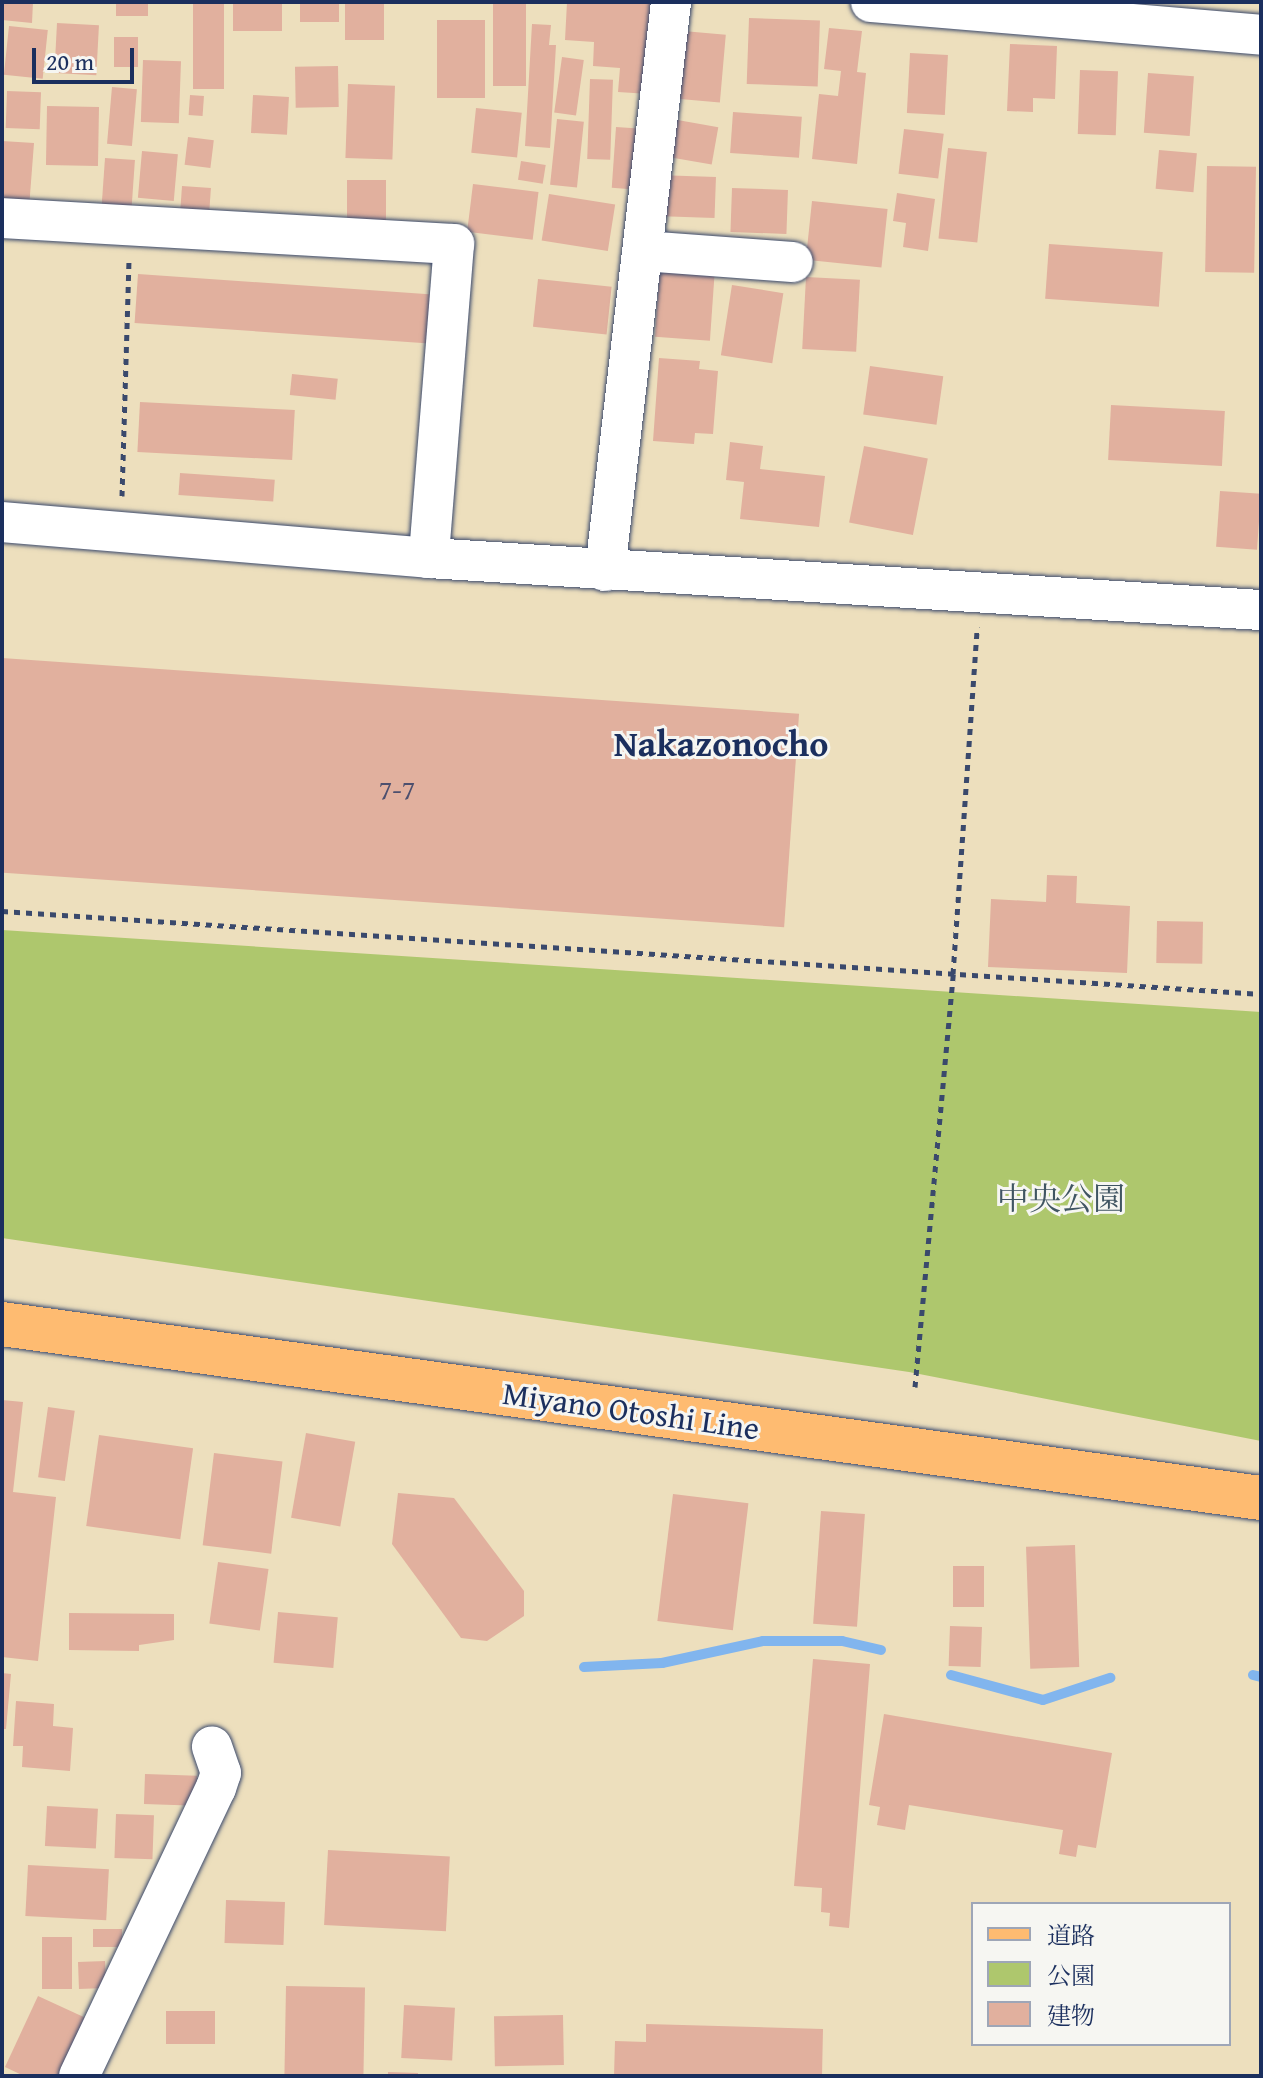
<!DOCTYPE html>
<html>
<head>
<meta charset="utf-8">
<style>
	body { margin:0 }
	#map { position:relative; width:1263px; height:2078px; overflow:hidden; background:#eddfbd; font-family:"Gentium Book Plus","Noto Serif JP",serif }
	div>[style] { position:absolute }
	[style*='--x'] { left:calc(var(--x)*1px); top:calc(var(--y)*1px); width:calc(var(--w)*1px); rotate:calc(var(--a)*1deg) }
	.green>* { inset:0; background:#aec76d }
	.stream>* { height:10px; margin:-5px; padding:0 5px; transform-origin:5px; border-radius:5px; background:#81b5ee }
	.building>* { inset:0; background:#e1b09e; transform-origin:0 0 }
	.path>* { height:5px; margin-top:-2.5px; transform-origin:0; background:repeating-linear-gradient(90deg,#3a496c 0 6px,transparent 0 12px) }
	.roads { filter:drop-shadow(0 0 2px #3a496c) drop-shadow(0 0 2px #3a496c) }
	.minor>* { height:40px; margin:-20px; padding:0 20px; transform-origin:20px; border-radius:20px; background:#fff }
	.major>* { height:44px; margin:-22px; padding:0 22px; transform-origin:22px; border-radius:22px; background:#febb71 }
	span { translate:-50% -50%; white-space:nowrap; text-align:center; line-height:1.15; -webkit-text-stroke:6px #f6f6f2; paint-order:stroke }
	.number-label { font-size:28px; color:#4c4f6e }
	.number-label span { -webkit-text-stroke-width:0 }
	.park-label { font-size:32px; color:#405562 }
	.street-label { font-size:32px; color:#1b2f5e }
	.quarter-label { font-size:36px; color:#1b2f5e; font-weight:700 }
	.frame { position:absolute; inset:0; border:4px solid #1b2f5e; pointer-events:none }
	.legend { position:absolute; left:971px; top:1902px; width:260px; height:144px; box-sizing:border-box; background:#f6f6f2; border:2px solid #9ea6b7; margin:0; padding:10px 14px; list-style:none; font-size:24px; color:#1b2f5e }
	.legend li { display:flex; align-items:center; gap:16px; height:40px }
	.legend b { width:40px; border:2px solid #9ea6b7 }
	.scale { position:absolute; left:32px; top:48px; width:102px; height:36px; box-sizing:border-box; border:4px solid #1b2f5e; border-top:0; padding-left:10px; font-size:24px; line-height:28px; white-space:nowrap; color:#1b2f5e; -webkit-text-stroke:6px #f6f6f2; paint-order:stroke }
</style>
</head>
<body>
<div id="map">
	<div class="green">
		<i style="clip-path:polygon(2px 930px,1261px 1012px,1261px 1441px,909px 1372px,2px 1238px)"></i>
	</div>
	<div class="stream">
		<i style="--x:584;--y:1667;--w:78;--a:-2.9"></i>
		<i style="--x:662;--y:1663;--w:103;--a:-12.3"></i>
		<i style="--x:763;--y:1641;--w:79;--a:0"></i>
		<i style="--x:842;--y:1641;--w:40;--a:13"></i>
		<i style="--x:951;--y:1675;--w:95;--a:15.2"></i>
		<i style="--x:1043;--y:1700;--w:71;--a:-18.2"></i>
		<i style="--x:1253;--y:1675;--w:8;--a:14"></i>
	</div>
	<div class="building">
		<i style="clip-path:polygon(3px 2px,33px 2px,32px 23px,2px 20px)"></i>
		<i style="left:116px;top:2px;width:32px;height:14px"></i>
		<i style="left:193px;top:2px;width:31px;height:87px"></i>
		<i style="left:233px;top:2px;width:49px;height:29px"></i>
		<i style="left:300px;top:2px;width:39px;height:20px"></i>
		<i style="left:345px;top:2px;width:39px;height:38px"></i>
		<i style="left:493px;top:2px;width:33px;height:84px"></i>
		<i style="clip-path:polygon(567px 2px,653px 3px,649px 94px,618px 92px,620px 68px,593px 66px,594px 42px,565px 40px)"></i>
		<i style="left:749px;top:18px;width:71px;height:66px;rotate:2deg"></i>
		<i style="left:485px;top:20px;width:78px;height:48px;rotate:90deg"></i>
		<i style="left:57px;top:23px;width:42px;height:50px;rotate:3deg"></i>
		<i style="clip-path:polygon(532px 24px,551px 25px,549px 45px,556px 45px,550px 148px,525px 146px)"></i>
		<i style="left:9px;top:26px;width:39px;height:49px;rotate:6deg"></i>
		<i style="clip-path:polygon(829px 28px,862px 31px,857px 72px,866px 73px,857px 164px,812px 159px,819px 94px,838px 96px,841px 71px,824px 69px)"></i>
		<i style="left:672px;top:30px;width:54px;height:68px;rotate:5deg"></i>
		<i style="left:114px;top:37px;width:24px;height:30px"></i>
		<i style="clip-path:polygon(1010px 44px,1057px 46px,1055px 99px,1033px 98px,1033px 112px,1007px 111px)"></i>
		<i style="left:910px;top:53px;width:38px;height:60px;rotate:3deg"></i>
		<i style="left:562px;top:57px;width:22px;height:56px;rotate:8deg"></i>
		<i style="left:143px;top:60px;width:38px;height:62px;rotate:2deg"></i>
		<i style="left:338px;top:66px;width:41px;height:43px;rotate:89deg"></i>
		<i style="left:1080px;top:70px;width:38px;height:64px;rotate:2deg"></i>
		<i style="left:1148px;top:73px;width:46px;height:60px;rotate:4deg"></i>
		<i style="left:590px;top:79px;width:23px;height:80px;rotate:2deg"></i>
		<i style="left:348px;top:84px;width:47px;height:74px;rotate:2deg"></i>
		<i style="left:112px;top:87px;width:25px;height:57px;rotate:5deg"></i>
		<i style="left:7px;top:91px;width:34px;height:37px;rotate:2deg"></i>
		<i style="left:190px;top:95px;width:14px;height:20px;rotate:4deg"></i>
		<i style="left:253px;top:95px;width:36px;height:38px;rotate:3deg"></i>
		<i style="left:47px;top:106px;width:52px;height:59px;rotate:1deg"></i>
		<i style="left:476px;top:108px;width:46px;height:45px;rotate:6deg"></i>
		<i style="left:733px;top:112px;width:69px;height:41px;rotate:4deg"></i>
		<i style="left:557px;top:119px;width:27px;height:66px;rotate:6deg"></i>
		<i style="left:672px;top:119px;width:47px;height:38px;rotate:10deg"></i>
		<i style="left:616px;top:127px;width:26px;height:61px;rotate:4deg"></i>
		<i style="left:904px;top:129px;width:40px;height:45px;rotate:7deg"></i>
		<i style="left:188px;top:137px;width:26px;height:28px;rotate:7deg"></i>
		<i style="clip-path:polygon(2px 141px,34px 143px,29px 208px,2px 206px)"></i>
		<i style="left:948px;top:148px;width:39px;height:91px;rotate:6deg"></i>
		<i style="left:1159px;top:150px;width:38px;height:39px;rotate:5deg"></i>
		<i style="left:142px;top:151px;width:36px;height:47px;rotate:5deg"></i>
		<i style="left:105px;top:158px;width:30px;height:60px;rotate:4deg"></i>
		<i style="left:521px;top:161px;width:25px;height:19px;rotate:9deg"></i>
		<i style="left:1207px;top:166px;width:49px;height:106px;rotate:1deg"></i>
		<i style="left:657px;top:175px;width:59px;height:41px;rotate:2deg"></i>
		<i style="left:347px;top:180px;width:39px;height:47px"></i>
		<i style="left:473px;top:184px;width:66px;height:48px;rotate:7deg"></i>
		<i style="left:182px;top:186px;width:29px;height:35px;rotate:4deg"></i>
		<i style="left:732px;top:188px;width:56px;height:44px;rotate:2deg"></i>
		<i style="clip-path:polygon(897px 193px,935px 199px,928px 251px,903px 247px,906px 223px,893px 221px)"></i>
		<i style="left:549px;top:194px;width:67px;height:47px;rotate:9deg"></i>
		<i style="left:812px;top:201px;width:76px;height:59px;rotate:6deg"></i>
		<i style="left:1049px;top:244px;width:114px;height:55px;rotate:4deg"></i>
		<i style="left:660px;top:266px;width:55px;height:71px;rotate:4deg"></i>
		<i style="left:138px;top:274px;width:306px;height:49px;rotate:4deg"></i>
		<i style="left:806px;top:277px;width:54px;height:72px;rotate:3deg"></i>
		<i style="left:538px;top:279px;width:74px;height:48px;rotate:6deg"></i>
		<i style="left:732px;top:285px;width:52px;height:71px;rotate:9deg"></i>
		<i style="clip-path:polygon(659px 358px,700px 361px,699px 369px,718px 371px,713px 434px,695px 433px,694px 444px,653px 441px)"></i>
		<i style="left:870px;top:366px;width:74px;height:49px;rotate:8deg"></i>
		<i style="left:292px;top:374px;width:46px;height:21px;rotate:6deg"></i>
		<i style="left:140px;top:402px;width:155px;height:50px;rotate:3deg"></i>
		<i style="left:1111px;top:405px;width:114px;height:55px;rotate:3deg"></i>
		<i style="clip-path:polygon(730px 442px,763px 446px,760px 469px,825px 476px,819px 527px,740px 519px,744px 482px,726px 480px)"></i>
		<i style="left:864px;top:446px;width:65px;height:78px;rotate:11deg"></i>
		<i style="left:180px;top:473px;width:95px;height:22px;rotate:4deg"></i>
		<i style="left:1220px;top:491px;width:41px;height:56px;rotate:4deg"></i>
		<i style="left:2px;top:658px;width:799px;height:214px;rotate:4deg"></i>
		<i style="clip-path:polygon(1047px 875px,1077px 876px,1076px 903px,1130px 906px,1127px 973px,988px 967px,991px 899px,1046px 902px)"></i>
		<i style="left:1157px;top:921px;width:46px;height:42px;rotate:1deg"></i>
		<i style="clip-path:polygon(2px 1400px,23px 1402px,13px 1492px,56px 1497px,38px 1661px,2px 1657px)"></i>
		<i style="left:48px;top:1407px;width:27px;height:71px;rotate:8deg"></i>
		<i style="left:306px;top:1433px;width:50px;height:86px;rotate:10deg"></i>
		<i style="left:99px;top:1435px;width:95px;height:92px;rotate:8deg"></i>
		<i style="left:214px;top:1453px;width:69px;height:93px;rotate:7deg"></i>
		<i style="clip-path:polygon(398px 1493px,454px 1498px,524px 1591px,524px 1616px,487px 1641px,461px 1638px,392px 1544px)"></i>
		<i style="left:673px;top:1494px;width:76px;height:128px;rotate:7deg"></i>
		<i style="left:821px;top:1511px;width:44px;height:113px;rotate:4deg"></i>
		<i style="left:1075px;top:1545px;width:122px;height:49px;rotate:88deg"></i>
		<i style="left:218px;top:1562px;width:51px;height:62px;rotate:8deg"></i>
		<i style="left:953px;top:1566px;width:31px;height:41px"></i>
		<i style="left:278px;top:1612px;width:60px;height:51px;rotate:5deg"></i>
		<i style="clip-path:polygon(69px 1613px,174px 1614px,174px 1640px,139px 1645px,139px 1651px,69px 1650px)"></i>
		<i style="left:950px;top:1626px;width:32px;height:40px;rotate:2deg"></i>
		<i style="clip-path:polygon(813px 1659px,870px 1664px,849px 1928px,829px 1926px,830px 1913px,821px 1912px,822px 1888px,794px 1886px)"></i>
		<i style="clip-path:polygon(2px 1673px,11px 1674px,6px 1729px,2px 1729px)"></i>
		<i style="clip-path:polygon(16px 1701px,54px 1704px,53px 1726px,73px 1728px,70px 1771px,22px 1767px,23px 1746px,13px 1746px)"></i>
		<i style="clip-path:polygon(884px 1714px,1112px 1753px,1096px 1848px,1078px 1845px,1076px 1857px,1059px 1854px,1063px 1830px,909px 1805px,905px 1830px,877px 1825px,880px 1807px,869px 1805px)"></i>
		<i style="left:145px;top:1774px;width:52px;height:30px;rotate:2deg"></i>
		<i style="left:47px;top:1806px;width:51px;height:40px;rotate:3deg"></i>
		<i style="left:116px;top:1814px;width:38px;height:44px;rotate:2deg"></i>
		<i style="left:328px;top:1850px;width:122px;height:75px;rotate:3deg"></i>
		<i style="left:28px;top:1865px;width:81px;height:51px;rotate:3deg"></i>
		<i style="left:226px;top:1900px;width:59px;height:43px;rotate:2deg"></i>
		<i style="left:93px;top:1929px;width:29px;height:18px"></i>
		<i style="left:42px;top:1937px;width:30px;height:52px"></i>
		<i style="left:105px;top:1961px;width:27px;height:27px;rotate:88deg"></i>
		<i style="left:286px;top:1986px;width:79px;height:90px;rotate:1deg"></i>
		<i style="clip-path:polygon(38px 1996px,88px 2019px,62px 2076px,24px 2076px,5px 2067px)"></i>
		<i style="left:404px;top:2005px;width:51px;height:53px;rotate:3deg"></i>
		<i style="left:166px;top:2011px;width:49px;height:33px"></i>
		<i style="left:563px;top:2015px;width:50px;height:69px;rotate:89deg"></i>
		<i style="clip-path:polygon(646px 2024px,823px 2029px,822px 2076px,614px 2076px,615px 2041px,646px 2042px)"></i>
		<i style="clip-path:polygon(388px 2072px,418px 2073px,418px 2076px,388px 2076px)"></i>
	</div>
	<div class="path">
		<i style="--x:122;--y:496;--w:234;--a:-88.3"></i>
		<i style="--x:2;--y:911;--w:1262;--a:3.77"></i>
		<i style="--x:915;--y:1387;--w:415;--a:-84.7"></i>
		<i style="--x:953;--y:974;--w:348;--a:-86"></i>
	</div>
	<div class="roads">
		<div class="minor">
			<i style="--x:871;--y:2;--w:391;--a:4.8"></i>
			<i style="--x:2;--y:218;--w:453;--a:3.3"></i>
			<i style="--x:454;--y:244;--w:315;--a:94.6"></i>
			<i style="--x:643;--y:251;--w:150;--a:4.2"></i>
			<i style="--x:2;--y:522;--w:429;--a:4.8"></i>
			<i style="--x:429;--y:558;--w:834;--a:3.58"></i>
			<i style="--x:605;--y:571;--w:573;--a:-83.38"></i>
			<i style="--x:79;--y:2076;--w:319;--a:-64.6"></i>
			<i style="--x:216;--y:1788;--w:16;--a:-72"></i>
			<i style="--x:221;--y:1773;--w:28;--a:-109"></i>
		</div>
		<div class="major">
			<i style="--x:2;--y:1324;--w:1271;--a:7.87"></i>
		</div>
	</div>
	<div class="number-label">
		<span style="left:397px;top:789px">7-7</span>
	</div>
	<div class="park-label">
		<span style="left:1061px;top:1199px">中央公園</span>
	</div>
	<div class="street-label">
		<span style="left:631px;top:1411px;rotate:8deg">Miyano Otoshi Line</span>
	</div>
	<div class="quarter-label">
		<span style="left:721px;top:743px">Nakazonocho</span>
	</div>
	<div class="frame"></div>
	<ul class="legend">
	<li><b style="height:10px;background:#febb71"></b>道路</li>
	<li><b style="height:22px;background:#aec76d"></b>公園</li>
	<li><b style="height:22px;background:#e1b09e"></b>建物</li>
	</ul>
	<div class="scale">20 m</div>
</div>
</body>
</html>
